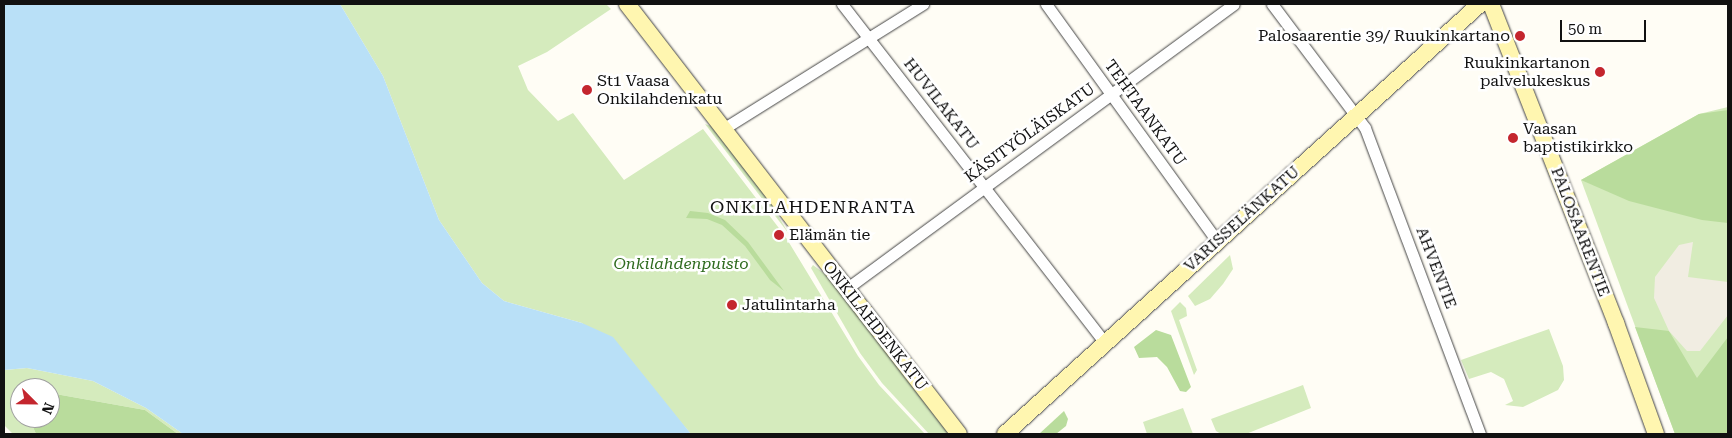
<!DOCTYPE html>
<html>
<head>
<meta charset="utf-8">
<style>
	body { margin:0 }
	#map { position:relative; width:1732px; height:438px; overflow:hidden; background:#fffdf5; font-family:"Roboto Serif",serif }
	div>[style] { position:absolute }
	[style*='--x'] { left:calc(var(--x)*1px); top:calc(var(--y)*1px); width:calc(var(--w)*1px); rotate:calc(var(--a)*1deg) }
	.green>* { inset:0; background:#d5ebbd }
	.forest>* { inset:0; background:#b9dc9c }
	.plaza>* { inset:0; background:#f1ede2 }
	.water>* { inset:0; background:#b9e0f7 }
	.roads { filter:drop-shadow(0 0 1px #444) drop-shadow(0 0 1px #444) }
	.street>* { height:11px; margin:-5.5px; padding:0 5.5px; transform-origin:5.5px; border-radius:5.5px; background:#fff }
	.secondary>* { height:16px; margin:-8px; padding:0 8px; transform-origin:8px; border-radius:8px; background:#fff6b0 }
	.dots>* { width:14px; height:14px; translate:-50% -50%; box-sizing:border-box; border:2px solid #fff; border-radius:50% }
	span { translate:-50% -50%; white-space:nowrap; text-align:center; line-height:1.15; -webkit-text-stroke:5px #fff; paint-order:stroke }
	.poi-label { font-size:16px; color:#111 }
	.right { translate:-100% -50%; text-align:right }
	.left { translate:0 -50%; text-align:left }
	.street-label { font-size:16px; color:#111 }
	.park-label { font-size:16px; color:#2f6b1f; font-style:italic }
	.neighbourhood-label { font-size:18px; color:#111; letter-spacing:1px }
	.frame { position:absolute; inset:0; border:5px solid #111; pointer-events:none }
	.north { position:absolute; left:10px; top:378px; width:50px; height:50px; box-sizing:border-box; background:#fff; border:1px solid #a0a0a0; border-radius:50%; rotate:113deg; font-size:14px; font-weight:700; line-height:20px; text-align:center; color:#111 }
	.north::after { content:''; display:block; margin:auto; width:18px; height:22px; background:#c4262e; clip-path:polygon(50% 0,100% 100%,50% 72%,0 100%) }
	.scale { position:absolute; left:1560px; top:20px; width:86px; height:22px; box-sizing:border-box; border:2px solid #111; border-top:0; padding-left:6px; font-size:15px; line-height:18px; white-space:nowrap; color:#111; -webkit-text-stroke:4px #fff; paint-order:stroke }
</style>
</head>
<body>
<div id="map">
	<div class="green">
		<i style="clip-path:polygon(340px 4px,606px 4px,611px 9px,547px 52px,518px 66px,528px 90px,558px 121px,573px 113px,624px 180px,703px 129px,785px 236px,858px 356px,879px 385px,925px 434px,691px 434px,655px 392px,582px 323px,504px 301px,482px 283px,439px 220px,383px 76px)"></i>
		<i style="clip-path:polygon(1728px 107px,1728px 434px,1675px 434px,1581px 180px,1699px 114px)"></i>
		<i style="clip-path:polygon(705px 124px,711px 126px,768px 199px,789px 234px)"></i>
		<i style="clip-path:polygon(1230px 255px,1233px 269px,1223px 284px,1210px 299px,1195px 306px,1188px 296px)"></i>
		<i style="clip-path:polygon(813px 265px,825px 274px,949px 434px,929px 434px,882px 383px,860px 353px,811px 268px)"></i>
		<i style="clip-path:polygon(1180px 302px,1186px 308px,1187px 316px,1179px 320px,1197px 370px,1194px 375px,1171px 311px)"></i>
		<i style="clip-path:polygon(1549px 329px,1563px 366px,1564px 380px,1558px 390px,1523px 407px,1505px 405px,1513px 401px,1504px 379px,1491px 372px,1469px 379px,1461px 360px)"></i>
		<i style="clip-path:polygon(27px 368px,93px 381px,146px 408px,183px 434px,178px 434px,145px 410px,50px 393px,50px 388px,20px 388px,20px 418px,29px 418px,36px 434px,13px 434px,4px 425px,4px 370px)"></i>
		<i style="clip-path:polygon(1303px 385px,1311px 408px,1246px 434px,1221px 434px,1216px 431px,1211px 419px)"></i>
		<i style="clip-path:polygon(1183px 408px,1193px 434px,1147px 434px,1143px 422px)"></i>
	</div>
	<div class="forest">
		<i style="clip-path:polygon(1728px 110px,1728px 223px,1702px 220px,1629px 201px,1581px 180px,1699px 114px)"></i>
		<i style="clip-path:polygon(690px 211px,708px 213px,725px 220px,748px 242px,784px 291px,770px 280px,745px 246px,722px 225px,707px 219px,686px 218px)"></i>
		<i style="clip-path:polygon(1635px 327px,1669px 331px,1697px 378px,1728px 337px,1728px 434px,1675px 434px)"></i>
		<i style="clip-path:polygon(1156px 330px,1171px 335px,1191px 387px,1186px 392px,1180px 391px,1167px 367px,1157px 357px,1139px 358px,1134px 347px)"></i>
		<i style="clip-path:polygon(50px 393px,145px 410px,178px 434px,36px 434px,29px 418px,50px 418px)"></i>
		<i style="clip-path:polygon(1064px 411px,1068px 419px,1066px 426px,1056px 434px,1039px 434px)"></i>
	</div>
	<div class="plaza">
		<i style="clip-path:polygon(1693px 242px,1688px 277px,1728px 282px,1728px 315px,1700px 351px,1687px 351px,1669px 331px,1654px 298px,1655px 277px,1679px 245px)"></i>
	</div>
	<div class="water">
		<i style="clip-path:polygon(4px 4px,340px 4px,383px 76px,439px 220px,482px 283px,504px 301px,582px 323px,613px 337px,691px 434px,183px 434px,146px 408px,93px 381px,27px 368px,4px 370px)"></i>
	</div>
	<div class="roads">
		<div class="street">
			<i style="--x:842;--y:4;--w:429;--a:52.2"></i>
			<i style="--x:1046;--y:4;--w:292;--a:54.2"></i>
			<i style="--x:1272;--y:4;--w:155;--a:53.1"></i>
			<i style="--x:1365;--y:128;--w:327;--a:69.4"></i>
			<i style="--x:723;--y:129;--w:236;--a:-32"></i>
			<i style="--x:846;--y:289;--w:481;--a:-36.3"></i>
		</div>
		<div class="secondary">
			<i style="--x:627;--y:4;--w:543;--a:52.33"></i>
			<i style="--x:1491;--y:4;--w:343;--a:68.6"></i>
			<i style="--x:1616;--y:323;--w:118;--a:70.2"></i>
			<i style="--x:1005;--y:434;--w:641;--a:-42.15"></i>
		</div>
	</div>
	<div class="dots">
		<i style="left:1520px;top:36px;background:#c4262e"></i>
		<i style="left:1600px;top:72px;background:#c4262e"></i>
		<i style="left:587px;top:90px;background:#c4262e"></i>
		<i style="left:1513px;top:138px;background:#c4262e"></i>
		<i style="left:779px;top:235px;background:#c4262e"></i>
		<i style="left:732px;top:305px;background:#c4262e"></i>
	</div>
	<div class="poi-label">
		<span class="right" style="left:1510px;top:36px">Palosaarentie 39/ Ruukinkartano</span>
		<span class="right" style="left:1590px;top:72px">Ruukinkartanon<br>palvelukeskus</span>
		<span class="left" style="left:597px;top:90px">St1 Vaasa<br>Onkilahdenkatu</span>
		<span class="left" style="left:1523px;top:138px">Vaasan<br>baptistikirkko</span>
		<span class="left" style="left:789px;top:235px">Elämän tie</span>
		<span class="left" style="left:742px;top:305px">Jatulintarha</span>
	</div>
	<div class="street-label">
		<span style="left:941px;top:104px;rotate:52deg">HUVILAKATU</span>
		<span style="left:1145px;top:113px;rotate:54deg">TEHTAANKATU</span>
		<span style="left:1030px;top:133px;rotate:-36deg">KÄSITYÖLÄISKATU</span>
		<span style="left:1242px;top:219px;rotate:-42deg">VARISSELÄNKATU</span>
		<span style="left:1580px;top:232px;rotate:69deg">PALOSAARENTIE</span>
		<span style="left:1436px;top:268px;rotate:69deg">AHVENTIE</span>
		<span style="left:875px;top:326px;rotate:52deg">ONKILAHDENKATU</span>
	</div>
	<div class="park-label">
		<span style="left:681px;top:264px">Onkilahdenpuisto</span>
	</div>
	<div class="neighbourhood-label">
		<span style="left:813px;top:207px">ONKILAHDENRANTA</span>
	</div>
	<div class="frame"></div>
	<div class="north">N</div>
	<div class="scale">50 m</div>
</div>
</body>
</html>
